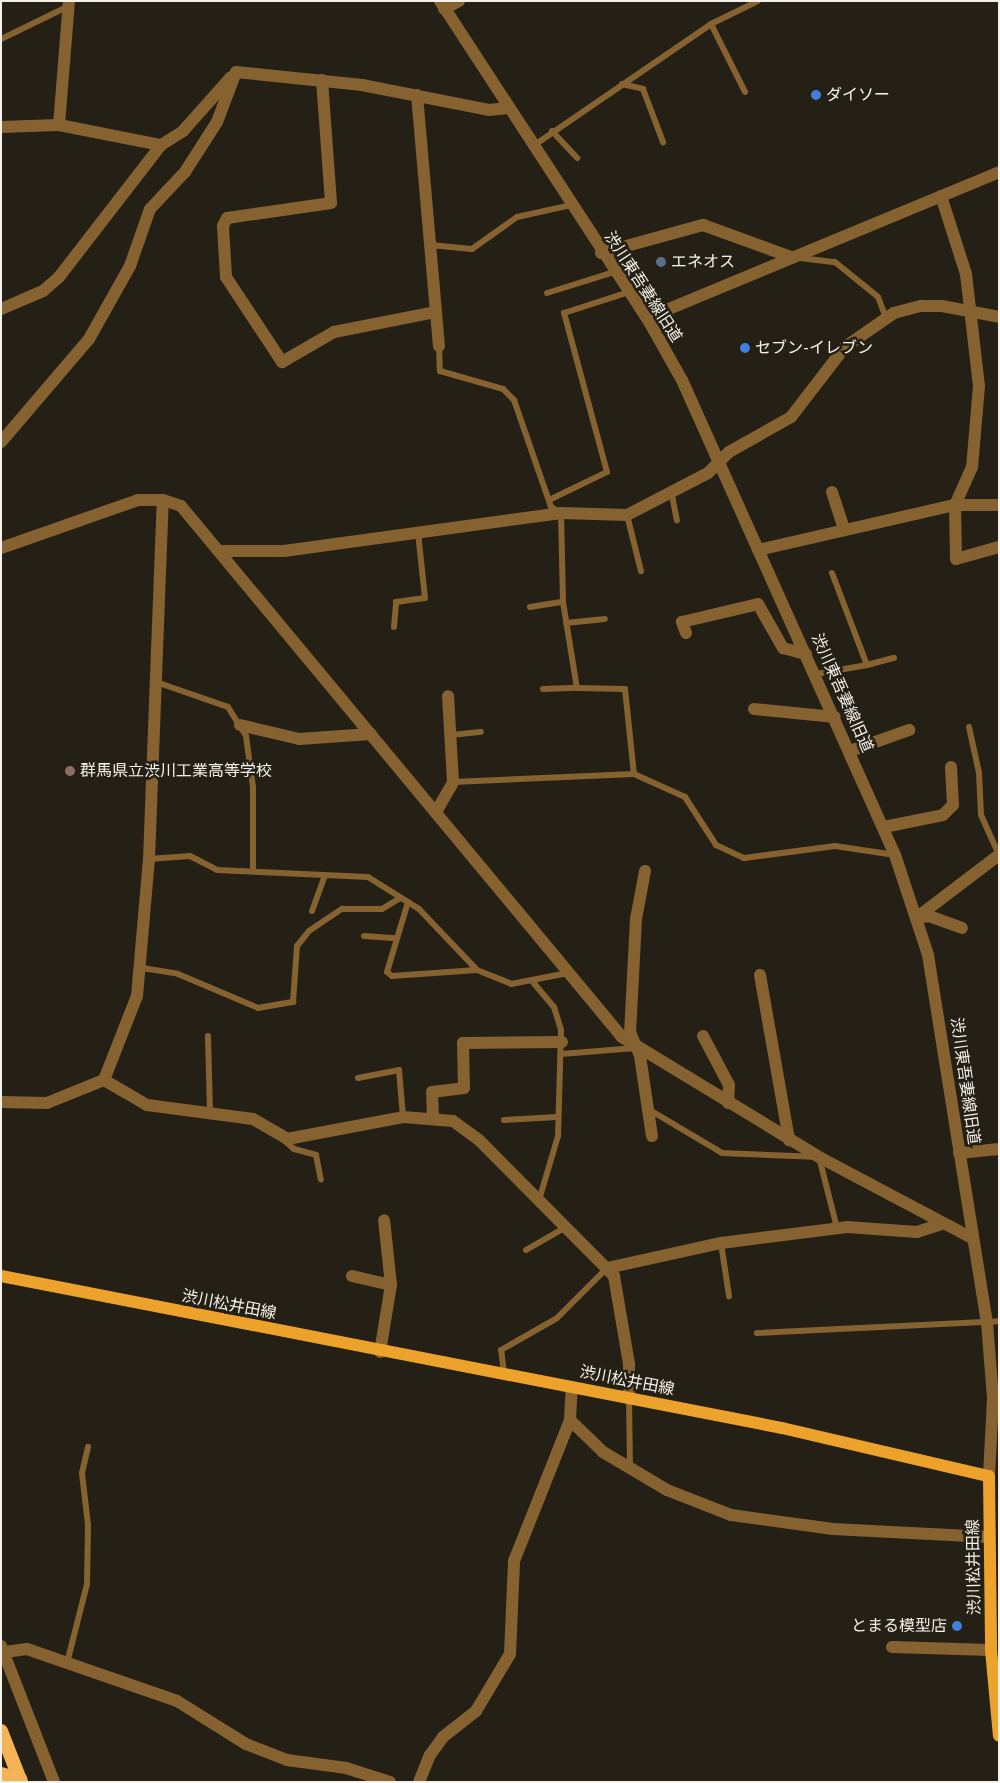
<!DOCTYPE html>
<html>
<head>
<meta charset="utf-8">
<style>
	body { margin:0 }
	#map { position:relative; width:1000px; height:1783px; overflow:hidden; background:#252015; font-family:"Public Sans","Noto Sans JP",sans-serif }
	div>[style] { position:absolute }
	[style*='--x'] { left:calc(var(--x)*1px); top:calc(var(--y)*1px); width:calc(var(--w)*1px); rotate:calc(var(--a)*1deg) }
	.service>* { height:6px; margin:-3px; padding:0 3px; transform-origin:3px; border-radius:3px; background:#866231 }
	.minor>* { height:12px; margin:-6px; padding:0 6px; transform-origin:6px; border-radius:6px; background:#866231 }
	.tertiary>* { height:12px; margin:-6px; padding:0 6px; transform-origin:6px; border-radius:6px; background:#866231 }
	.primary>* { height:12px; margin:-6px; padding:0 6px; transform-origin:6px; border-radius:6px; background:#eda22c }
	.trunk>* { height:14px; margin:-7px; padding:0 7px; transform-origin:7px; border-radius:7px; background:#f4b456 }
	.dots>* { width:14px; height:14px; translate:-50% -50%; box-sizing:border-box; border:2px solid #252015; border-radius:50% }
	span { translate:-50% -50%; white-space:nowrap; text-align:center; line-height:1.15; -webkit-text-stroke:5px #252015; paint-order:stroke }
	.poi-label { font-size:16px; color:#f5f1ea }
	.left { translate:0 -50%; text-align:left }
	.right { translate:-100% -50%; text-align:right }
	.street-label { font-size:16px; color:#f5f1ea }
	.frame { position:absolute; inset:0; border:2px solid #f5f1ea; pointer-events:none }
</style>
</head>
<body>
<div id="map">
	<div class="service">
		<i style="--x:711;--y:24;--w:76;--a:63.4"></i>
		<i style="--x:1;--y:39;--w:76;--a:-25.9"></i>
		<i style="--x:622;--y:84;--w:22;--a:13"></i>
		<i style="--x:643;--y:89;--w:57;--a:69.3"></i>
		<i style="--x:552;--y:131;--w:37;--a:47"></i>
		<i style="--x:533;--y:146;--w:216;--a:-34.4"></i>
		<i style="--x:711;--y:24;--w:52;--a:-26.1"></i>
		<i style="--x:430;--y:245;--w:42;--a:5.4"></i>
		<i style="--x:472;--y:249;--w:55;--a:-35.4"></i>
		<i style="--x:517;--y:217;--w:55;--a:-12.5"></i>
		<i style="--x:800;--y:258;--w:35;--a:7"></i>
		<i style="--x:835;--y:262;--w:55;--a:39.1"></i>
		<i style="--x:878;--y:297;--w:22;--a:69"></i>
		<i style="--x:547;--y:293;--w:70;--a:-17.4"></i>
		<i style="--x:439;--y:346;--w:25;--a:88"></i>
		<i style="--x:440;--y:371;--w:66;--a:15.9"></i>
		<i style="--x:503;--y:389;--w:16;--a:45"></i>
		<i style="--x:514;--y:400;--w:113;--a:70.9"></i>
		<i style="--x:551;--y:507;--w:12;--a:31"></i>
		<i style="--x:561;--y:513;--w:89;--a:88.7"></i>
		<i style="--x:563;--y:602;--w:87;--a:80.8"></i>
		<i style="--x:577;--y:688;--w:48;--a:1.2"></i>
		<i style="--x:625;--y:689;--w:85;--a:84"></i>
		<i style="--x:671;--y:490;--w:31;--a:79"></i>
		<i style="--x:549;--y:500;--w:64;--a:-25.8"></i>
		<i style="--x:607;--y:472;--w:165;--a:-105.1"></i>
		<i style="--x:564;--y:313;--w:68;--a:-17.9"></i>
		<i style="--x:627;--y:515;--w:58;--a:76"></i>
		<i style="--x:832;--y:573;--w:98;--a:69.2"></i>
		<i style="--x:867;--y:665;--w:28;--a:-15"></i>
		<i style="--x:530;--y:607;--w:33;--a:-9"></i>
		<i style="--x:566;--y:623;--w:39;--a:-6"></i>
		<i style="--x:394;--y:627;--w:25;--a:-85"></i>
		<i style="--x:396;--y:602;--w:29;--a:-8"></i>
		<i style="--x:425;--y:598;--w:66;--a:-96.1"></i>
		<i style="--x:816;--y:674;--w:52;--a:-10"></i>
		<i style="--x:156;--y:682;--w:76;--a:19.1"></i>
		<i style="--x:228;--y:707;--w:34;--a:58"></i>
		<i style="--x:246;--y:736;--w:51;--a:82.2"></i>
		<i style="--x:253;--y:787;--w:84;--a:90"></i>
		<i style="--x:543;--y:689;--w:34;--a:-2"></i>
		<i style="--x:969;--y:727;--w:47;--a:77.7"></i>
		<i style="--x:979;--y:773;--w:42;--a:87.3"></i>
		<i style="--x:981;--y:815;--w:44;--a:65.8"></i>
		<i style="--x:451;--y:735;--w:30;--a:-6"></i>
		<i style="--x:453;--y:782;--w:181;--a:-2.5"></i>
		<i style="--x:634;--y:774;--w:56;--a:24.3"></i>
		<i style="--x:685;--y:797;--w:57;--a:57.1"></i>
		<i style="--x:716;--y:845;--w:31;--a:25"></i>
		<i style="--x:744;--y:858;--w:92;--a:-7.5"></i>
		<i style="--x:835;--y:846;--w:61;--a:8.5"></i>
		<i style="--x:149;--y:859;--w:41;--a:-4.2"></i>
		<i style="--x:190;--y:856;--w:30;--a:27"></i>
		<i style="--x:217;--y:870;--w:151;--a:2.7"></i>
		<i style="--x:368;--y:877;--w:60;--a:32.1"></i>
		<i style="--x:419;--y:909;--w:84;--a:46.4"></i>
		<i style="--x:477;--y:970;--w:37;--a:22"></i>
		<i style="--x:511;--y:984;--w:58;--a:-10.9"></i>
		<i style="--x:408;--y:902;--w:73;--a:106.7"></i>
		<i style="--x:387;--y:972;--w:6;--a:39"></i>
		<i style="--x:392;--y:976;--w:85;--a:-4"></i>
		<i style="--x:312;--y:911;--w:38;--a:-70"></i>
		<i style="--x:364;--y:936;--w:32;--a:4"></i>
		<i style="--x:142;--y:968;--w:36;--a:9"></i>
		<i style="--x:178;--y:974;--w:87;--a:23"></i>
		<i style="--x:258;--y:1008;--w:36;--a:-10"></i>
		<i style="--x:293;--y:1002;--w:56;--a:-85.9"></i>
		<i style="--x:297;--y:946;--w:19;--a:-51"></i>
		<i style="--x:309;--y:931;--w:40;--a:-34"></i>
		<i style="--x:342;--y:909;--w:40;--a:0"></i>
		<i style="--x:382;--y:909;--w:21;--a:-31"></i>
		<i style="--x:532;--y:981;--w:34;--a:50"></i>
		<i style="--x:554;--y:1007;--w:24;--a:73"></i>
		<i style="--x:561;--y:1030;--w:106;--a:91.6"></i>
		<i style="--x:558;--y:1136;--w:67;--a:106.5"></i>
		<i style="--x:208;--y:1036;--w:77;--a:88.5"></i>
		<i style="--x:561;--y:1054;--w:75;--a:-4.6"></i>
		<i style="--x:358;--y:1078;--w:42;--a:-11"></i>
		<i style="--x:399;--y:1070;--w:47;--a:85.1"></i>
		<i style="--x:648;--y:1109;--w:86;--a:30.7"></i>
		<i style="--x:722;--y:1153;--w:97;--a:2.4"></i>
		<i style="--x:819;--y:1157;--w:73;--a:75.8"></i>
		<i style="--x:504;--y:1120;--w:53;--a:-3.2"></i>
		<i style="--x:284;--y:1140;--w:13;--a:42"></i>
		<i style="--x:294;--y:1149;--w:23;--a:15"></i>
		<i style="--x:316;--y:1155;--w:25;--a:79"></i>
		<i style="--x:721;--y:1243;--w:54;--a:81.4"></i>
		<i style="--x:526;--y:1250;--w:46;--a:-29.9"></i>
		<i style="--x:757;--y:1333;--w:242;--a:-2.8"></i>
		<i style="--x:504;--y:1373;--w:23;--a:-97"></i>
		<i style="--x:501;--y:1350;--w:64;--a:-29.7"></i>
		<i style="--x:557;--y:1318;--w:71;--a:-45"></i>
		<i style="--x:629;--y:1397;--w:71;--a:89.2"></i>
		<i style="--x:67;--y:1663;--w:81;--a:-75.8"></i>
		<i style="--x:87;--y:1584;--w:59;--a:-89"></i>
		<i style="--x:88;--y:1525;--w:52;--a:-96.6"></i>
		<i style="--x:82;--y:1473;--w:27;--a:-77"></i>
	</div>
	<div class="minor">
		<i style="--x:444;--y:9;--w:17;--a:-28"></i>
		<i style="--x:236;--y:72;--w:127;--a:5.9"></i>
		<i style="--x:362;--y:85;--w:129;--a:11.1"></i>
		<i style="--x:489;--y:110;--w:19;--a:-6"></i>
		<i style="--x:322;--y:80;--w:123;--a:85.8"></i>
		<i style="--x:331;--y:203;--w:105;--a:171.8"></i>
		<i style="--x:227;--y:218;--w:9;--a:117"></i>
		<i style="--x:223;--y:226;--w:51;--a:86.6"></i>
		<i style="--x:226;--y:277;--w:102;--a:56.6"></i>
		<i style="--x:282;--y:362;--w:60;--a:-30"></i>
		<i style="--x:334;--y:332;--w:104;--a:-11.1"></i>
		<i style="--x:417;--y:95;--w:252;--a:85"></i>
		<i style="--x:59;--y:125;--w:124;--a:-85.4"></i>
		<i style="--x:1;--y:127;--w:58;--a:-2"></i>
		<i style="--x:59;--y:125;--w:104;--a:11.1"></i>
		<i style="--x:941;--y:196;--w:82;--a:72.2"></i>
		<i style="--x:966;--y:274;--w:113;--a:83.4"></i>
		<i style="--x:979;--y:386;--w:81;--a:94.9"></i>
		<i style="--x:972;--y:467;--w:42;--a:114.1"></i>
		<i style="--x:955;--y:505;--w:54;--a:88.9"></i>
		<i style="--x:956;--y:559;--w:45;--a:-15.6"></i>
		<i style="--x:601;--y:253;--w:106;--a:-15.4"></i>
		<i style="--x:703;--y:225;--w:94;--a:20"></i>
		<i style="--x:1;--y:309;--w:46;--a:-23.2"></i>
		<i style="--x:43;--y:291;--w:21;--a:-41"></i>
		<i style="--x:59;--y:277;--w:167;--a:-52.3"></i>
		<i style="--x:161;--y:145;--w:26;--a:-32"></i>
		<i style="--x:183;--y:131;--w:72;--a:-48.4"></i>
		<i style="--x:1;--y:442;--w:135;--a:-49.5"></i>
		<i style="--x:89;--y:339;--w:84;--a:-60.7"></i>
		<i style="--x:130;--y:266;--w:60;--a:-70.7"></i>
		<i style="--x:150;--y:209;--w:51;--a:-46.6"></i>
		<i style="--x:185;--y:172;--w:59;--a:-57.4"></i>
		<i style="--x:217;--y:122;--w:53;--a:-69.2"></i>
		<i style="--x:832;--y:492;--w:39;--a:72"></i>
		<i style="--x:1;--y:548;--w:145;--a:-19.3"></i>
		<i style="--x:138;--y:500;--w:25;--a:0"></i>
		<i style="--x:163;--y:500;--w:19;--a:18"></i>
		<i style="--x:181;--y:506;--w:690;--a:50.29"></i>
		<i style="--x:622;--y:1037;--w:231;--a:31.3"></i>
		<i style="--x:819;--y:1157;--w:173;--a:27.9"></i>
		<i style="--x:758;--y:550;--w:202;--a:-12.9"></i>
		<i style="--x:955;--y:505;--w:44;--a:0"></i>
		<i style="--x:223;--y:551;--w:61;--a:0"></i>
		<i style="--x:284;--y:551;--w:280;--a:-7.8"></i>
		<i style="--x:561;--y:513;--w:66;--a:1.7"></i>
		<i style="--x:627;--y:515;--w:91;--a:-27.4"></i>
		<i style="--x:708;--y:473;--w:30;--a:-45"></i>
		<i style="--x:729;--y:452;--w:71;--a:-29.4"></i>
		<i style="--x:791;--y:417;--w:88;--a:-52.4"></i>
		<i style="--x:845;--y:347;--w:60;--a:-34.8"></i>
		<i style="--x:894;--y:313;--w:28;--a:-15"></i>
		<i style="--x:921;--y:306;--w:21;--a:0"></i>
		<i style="--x:942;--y:306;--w:58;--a:10.9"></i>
		<i style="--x:686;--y:633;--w:12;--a:-110"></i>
		<i style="--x:682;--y:622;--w:78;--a:-13.3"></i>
		<i style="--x:758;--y:604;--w:51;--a:60.4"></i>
		<i style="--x:783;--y:648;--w:24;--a:15"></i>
		<i style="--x:754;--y:709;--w:81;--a:5.6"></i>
		<i style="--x:240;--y:725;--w:61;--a:13.3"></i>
		<i style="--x:299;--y:739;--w:72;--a:-4"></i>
		<i style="--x:850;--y:751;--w:63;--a:-19.6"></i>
		<i style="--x:436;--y:812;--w:34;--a:-60"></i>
		<i style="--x:453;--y:782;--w:86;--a:-93.3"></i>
		<i style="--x:884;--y:827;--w:60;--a:-11.5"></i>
		<i style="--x:943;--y:815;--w:14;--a:-45"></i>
		<i style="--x:953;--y:805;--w:38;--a:-93"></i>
		<i style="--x:645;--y:871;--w:49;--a:100.6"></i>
		<i style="--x:636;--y:919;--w:113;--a:93"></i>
		<i style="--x:630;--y:1032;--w:26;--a:67"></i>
		<i style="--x:640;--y:1056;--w:81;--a:81.5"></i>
		<i style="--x:916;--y:918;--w:104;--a:-37.2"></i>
		<i style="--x:916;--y:918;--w:13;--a:-9"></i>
		<i style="--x:929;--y:916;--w:35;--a:20"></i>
		<i style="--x:760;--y:975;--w:168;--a:80"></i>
		<i style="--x:703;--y:1036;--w:55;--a:62"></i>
		<i style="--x:729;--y:1085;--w:18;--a:93"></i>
		<i style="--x:104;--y:1080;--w:50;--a:30.2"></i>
		<i style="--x:147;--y:1105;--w:107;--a:7.5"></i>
		<i style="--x:253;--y:1119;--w:39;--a:30"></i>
		<i style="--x:287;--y:1139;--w:118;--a:-10.7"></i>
		<i style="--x:403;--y:1117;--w:50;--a:4.6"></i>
		<i style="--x:453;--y:1121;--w:32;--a:36"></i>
		<i style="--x:479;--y:1140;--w:192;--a:45.2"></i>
		<i style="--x:614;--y:1276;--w:89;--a:80.3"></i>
		<i style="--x:629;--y:1364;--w:33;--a:90"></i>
		<i style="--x:1;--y:1102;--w:46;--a:1.2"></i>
		<i style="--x:47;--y:1103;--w:61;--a:-22"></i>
		<i style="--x:104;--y:1080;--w:90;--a:-68.6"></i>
		<i style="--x:137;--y:996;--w:138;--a:-85"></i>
		<i style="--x:149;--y:859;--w:359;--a:-87.8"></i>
		<i style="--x:433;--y:1118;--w:26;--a:-92"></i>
		<i style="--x:432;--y:1092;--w:32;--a:-7"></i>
		<i style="--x:464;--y:1088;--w:45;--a:-91.3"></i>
		<i style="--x:463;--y:1043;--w:99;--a:-0.6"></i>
		<i style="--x:959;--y:1153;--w:40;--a:-5.7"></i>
		<i style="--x:607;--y:1268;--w:117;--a:-12.4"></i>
		<i style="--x:721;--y:1243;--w:127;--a:-7.2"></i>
		<i style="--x:847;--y:1227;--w:70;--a:4.1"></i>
		<i style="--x:917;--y:1232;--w:26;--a:-18"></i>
		<i style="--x:352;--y:1276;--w:40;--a:13"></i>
		<i style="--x:391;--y:1285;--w:65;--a:-96.1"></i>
		<i style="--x:380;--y:1352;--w:68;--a:-80.7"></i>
		<i style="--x:570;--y:1420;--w:46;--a:44.1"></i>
		<i style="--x:603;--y:1452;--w:74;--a:30.7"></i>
		<i style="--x:667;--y:1490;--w:69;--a:21.3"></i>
		<i style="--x:731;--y:1515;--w:103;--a:7.8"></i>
		<i style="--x:833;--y:1529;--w:156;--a:2.9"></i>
		<i style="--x:1;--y:1646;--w:146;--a:68.7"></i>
		<i style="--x:892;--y:1647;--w:99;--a:1.7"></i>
		<i style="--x:5;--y:1652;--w:22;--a:-8"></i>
		<i style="--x:27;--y:1649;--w:159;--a:19.1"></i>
		<i style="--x:177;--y:1701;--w:81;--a:31.9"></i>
		<i style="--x:246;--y:1744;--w:44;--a:21.3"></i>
		<i style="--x:287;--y:1760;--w:60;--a:7.7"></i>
		<i style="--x:346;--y:1768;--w:46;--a:17.7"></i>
		<i style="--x:419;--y:1782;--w:29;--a:-68"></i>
		<i style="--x:430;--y:1755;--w:22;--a:-54"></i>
		<i style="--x:443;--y:1737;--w:42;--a:-38.2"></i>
		<i style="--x:476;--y:1711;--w:66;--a:-59.2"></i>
		<i style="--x:510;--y:1654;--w:93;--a:-87.5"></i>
		<i style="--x:514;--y:1561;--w:152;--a:-68.3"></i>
		<i style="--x:570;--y:1420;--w:33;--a:-87"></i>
	</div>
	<div class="tertiary">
		<i style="--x:440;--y:1;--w:379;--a:56.9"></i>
		<i style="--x:647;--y:318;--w:71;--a:60.6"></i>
		<i style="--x:682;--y:380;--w:521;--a:65.85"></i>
		<i style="--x:895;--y:855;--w:105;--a:71.7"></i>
		<i style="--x:928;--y:955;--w:372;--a:80.9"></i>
		<i style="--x:987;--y:1322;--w:77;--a:85.5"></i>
		<i style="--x:993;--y:1399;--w:77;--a:93"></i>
		<i style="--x:647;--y:318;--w:381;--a:-22.5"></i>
	</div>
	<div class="primary">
		<i style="--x:1;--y:1276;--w:796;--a:11.01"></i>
		<i style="--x:782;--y:1428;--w:212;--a:13.1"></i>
		<i style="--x:989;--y:1476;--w:174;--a:89.3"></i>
		<i style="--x:991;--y:1650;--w:86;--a:84.7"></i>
	</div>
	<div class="trunk">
		<i style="--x:1;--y:1731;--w:55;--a:68.6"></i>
		<i style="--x:1;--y:1774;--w:20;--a:15"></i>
	</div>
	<div class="dots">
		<i style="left:816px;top:95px;background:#3f7fe0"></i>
		<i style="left:661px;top:262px;background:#5c6f8a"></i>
		<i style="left:745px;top:348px;background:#3f7fe0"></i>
		<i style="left:70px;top:771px;background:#8d6e63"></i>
		<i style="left:957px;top:1626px;background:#3f7fe0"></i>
	</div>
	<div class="poi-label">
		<span class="left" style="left:826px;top:95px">ダイソー</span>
		<span class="left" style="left:671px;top:262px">エネオス</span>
		<span class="left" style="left:755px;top:348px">セブン-イレブン</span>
		<span class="left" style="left:80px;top:771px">群馬県立渋川工業高等学校</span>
		<span class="right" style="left:947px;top:1626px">とまる模型店</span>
	</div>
	<div class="street-label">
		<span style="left:643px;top:287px;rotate:57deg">渋川東吾妻線旧道</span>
		<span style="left:842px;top:693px;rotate:66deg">渋川東吾妻線旧道</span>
		<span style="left:965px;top:1081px;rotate:82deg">渋川東吾妻線旧道</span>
		<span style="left:229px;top:1305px;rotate:11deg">渋川松井田線</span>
		<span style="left:627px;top:1381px;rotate:11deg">渋川松井田線</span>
		<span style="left:974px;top:1567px;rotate:-91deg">渋川松井田線</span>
	</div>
	<div class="frame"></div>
</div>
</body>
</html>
